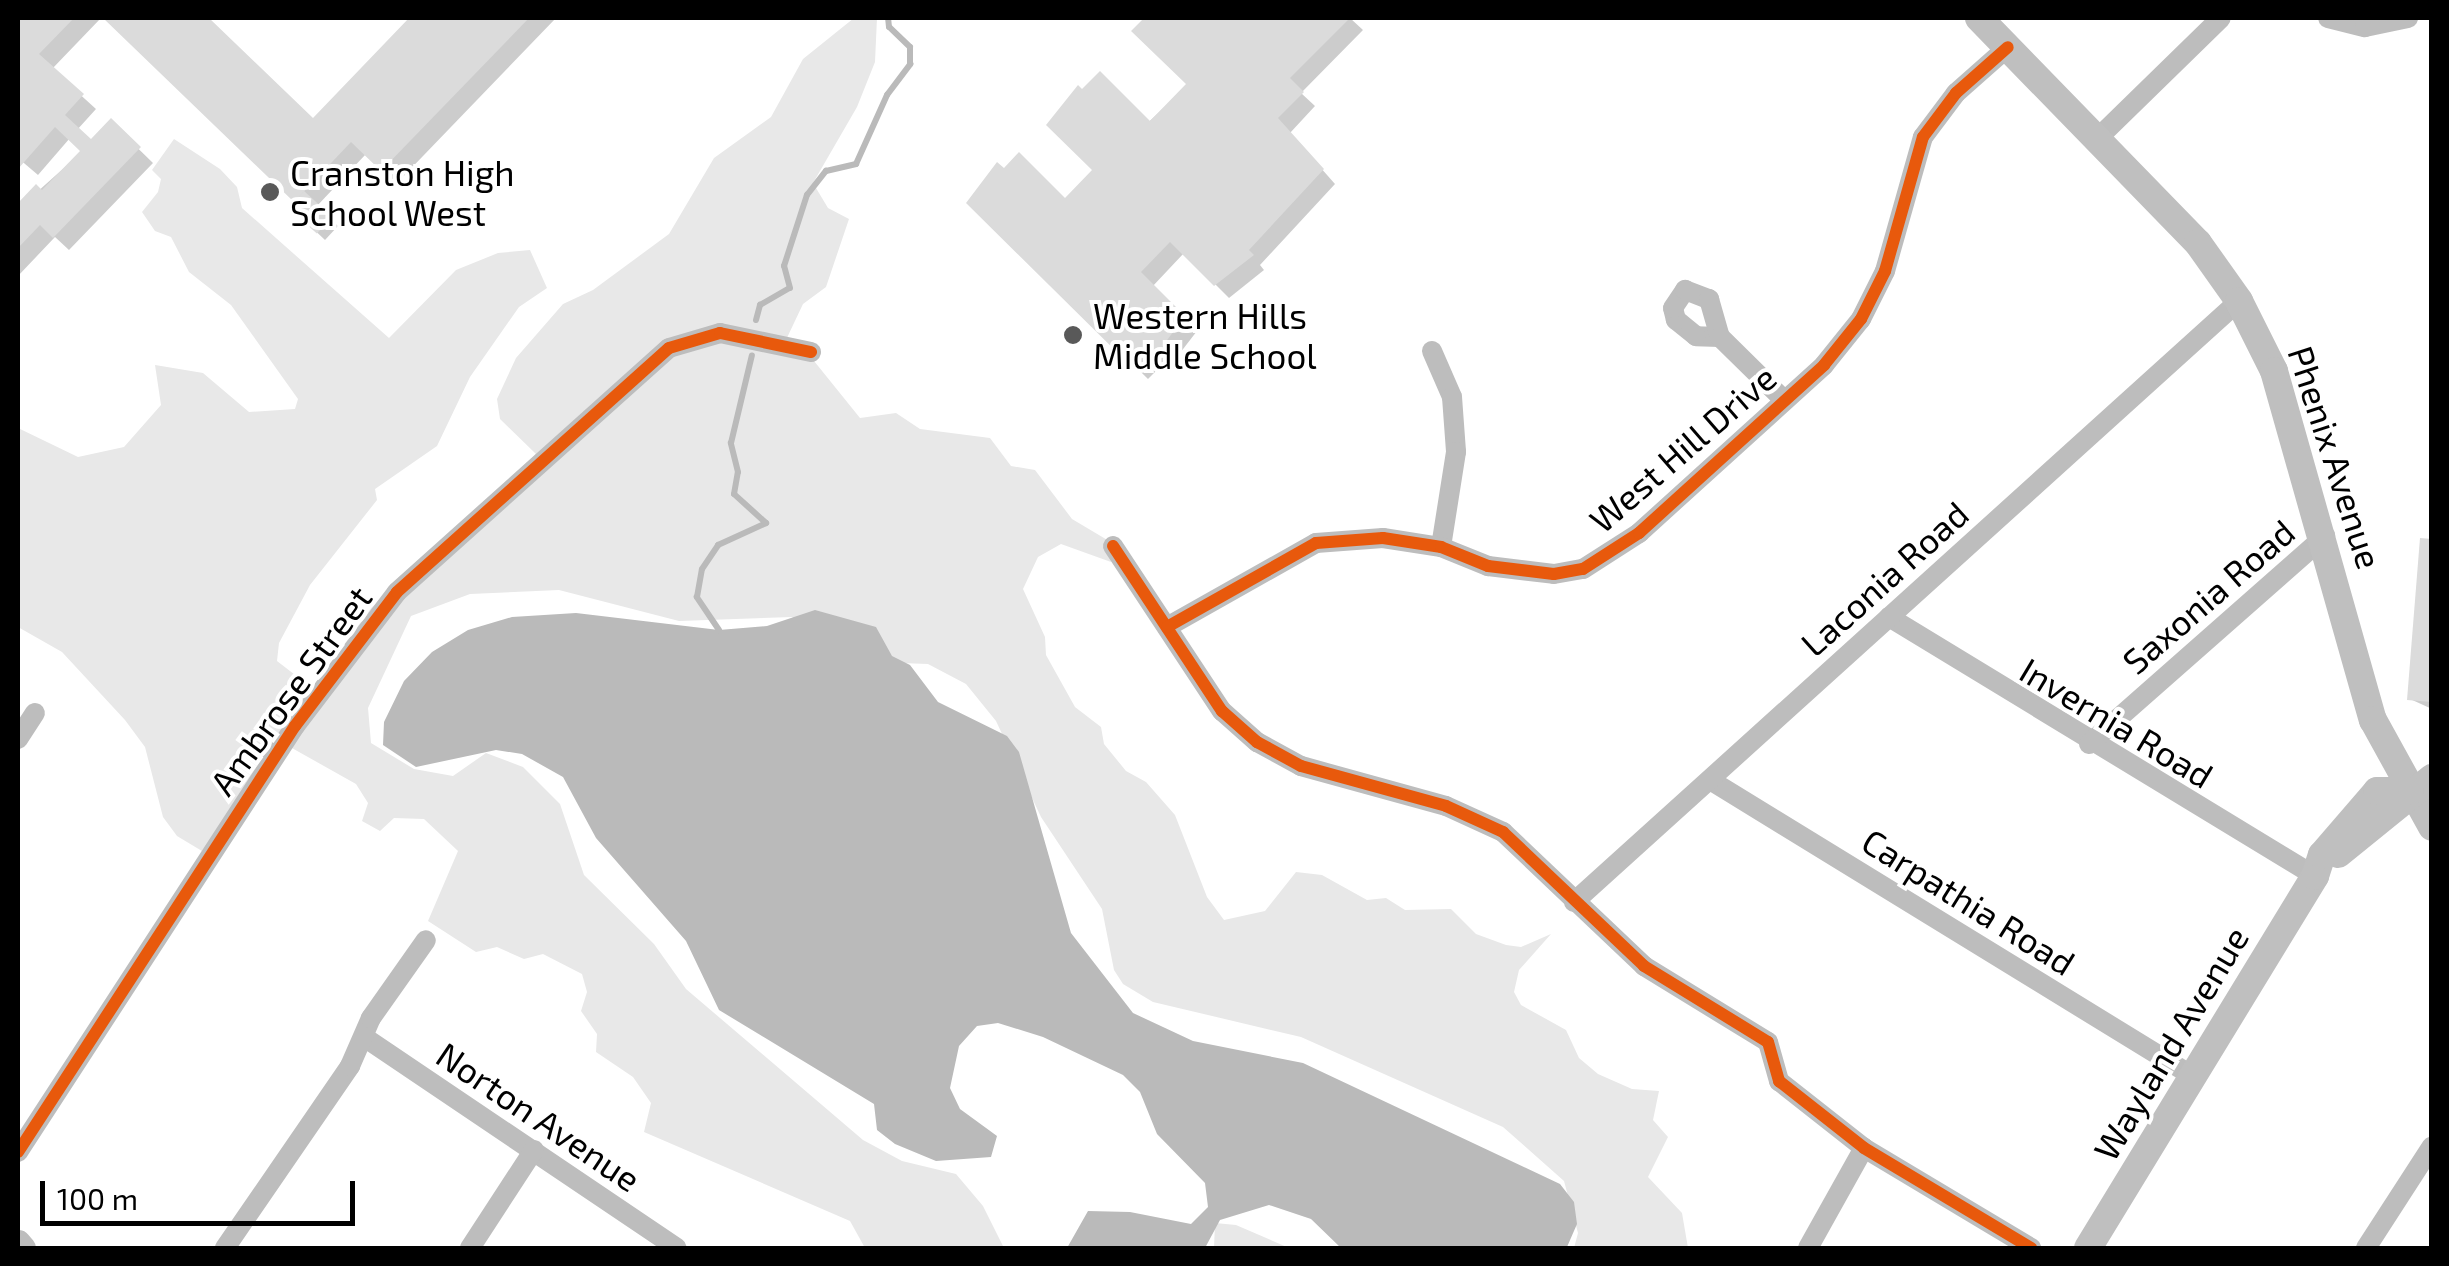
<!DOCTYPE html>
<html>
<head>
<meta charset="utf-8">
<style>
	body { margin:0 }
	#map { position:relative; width:2449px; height:1266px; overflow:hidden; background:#fff; font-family:"Exo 2",sans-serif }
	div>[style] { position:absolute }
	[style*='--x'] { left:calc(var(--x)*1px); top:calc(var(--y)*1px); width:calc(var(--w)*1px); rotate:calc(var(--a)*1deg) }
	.green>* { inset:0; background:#e8e8e8 }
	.water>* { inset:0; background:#bababa }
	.shadow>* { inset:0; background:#0003 }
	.stream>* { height:6px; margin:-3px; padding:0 3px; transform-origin:3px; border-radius:3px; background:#bababa }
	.building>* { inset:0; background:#dbdbdb; transform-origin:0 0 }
	.minor>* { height:20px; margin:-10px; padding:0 10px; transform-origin:10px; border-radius:10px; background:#bdbdbd }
	.tertiary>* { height:25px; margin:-12.5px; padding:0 12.5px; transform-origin:12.5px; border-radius:12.5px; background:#bdbdbd }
	.secondary>* { height:28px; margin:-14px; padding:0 14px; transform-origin:14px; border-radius:14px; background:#bfbfbf }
	.cycleway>* { height:12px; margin:-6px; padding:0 6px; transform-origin:6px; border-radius:6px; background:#e8590c }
	.dots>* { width:28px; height:28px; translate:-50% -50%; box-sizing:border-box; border:5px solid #fff; border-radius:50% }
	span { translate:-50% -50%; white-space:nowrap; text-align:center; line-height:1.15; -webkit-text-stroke:8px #fff; paint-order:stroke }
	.poi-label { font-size:35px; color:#000 }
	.left { translate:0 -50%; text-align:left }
	.street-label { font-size:35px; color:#000 }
	.frame { position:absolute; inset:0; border:20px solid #000; pointer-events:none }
	.scale { position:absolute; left:40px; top:1181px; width:315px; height:45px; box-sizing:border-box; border:5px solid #000; border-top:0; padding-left:12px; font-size:30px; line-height:35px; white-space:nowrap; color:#000; -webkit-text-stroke:8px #fff; paint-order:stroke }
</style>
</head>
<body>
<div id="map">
	<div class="green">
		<i style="clip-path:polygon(854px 18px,877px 18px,875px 62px,857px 107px,813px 183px,828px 208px,849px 219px,826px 287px,803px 304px,785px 342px,810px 356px,860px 418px,896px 413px,920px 429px,990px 438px,1011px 466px,1035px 470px,1072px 519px,1109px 541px,1111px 562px,1061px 544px,1038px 557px,1023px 589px,1045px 637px,1046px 655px,1075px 707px,1101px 727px,1104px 744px,1126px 771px,1146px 782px,1175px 815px,1207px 897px,1224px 920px,1265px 911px,1296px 872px,1322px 875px,1367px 900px,1386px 898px,1405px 910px,1451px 909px,1476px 934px,1506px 945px,1521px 947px,1551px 934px,1519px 970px,1514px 992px,1521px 1005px,1566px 1030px,1579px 1058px,1598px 1074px,1632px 1089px,1659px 1091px,1653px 1120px,1668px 1137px,1648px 1177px,1682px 1213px,1688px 1248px,1574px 1248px,1578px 1233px,1564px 1181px,1503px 1127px,1301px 1037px,1153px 1002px,1123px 984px,1114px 970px,1102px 909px,1041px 817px,996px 721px,966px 684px,928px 664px,845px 661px,792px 617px,679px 621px,559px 590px,470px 594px,411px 616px,368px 708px,371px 743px,414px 769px,453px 776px,486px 753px,523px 767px,560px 804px,584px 875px,654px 944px,686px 989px,863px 1140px,902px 1161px,956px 1174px,983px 1206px,1004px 1248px,865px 1248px,850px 1221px,644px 1132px,651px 1103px,633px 1077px,596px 1052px,597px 1034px,581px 1011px,587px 992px,582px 974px,543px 954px,524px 959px,497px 947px,476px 952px,428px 921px,458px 851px,424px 819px,394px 818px,380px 831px,362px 821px,368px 803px,356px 784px,283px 743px,202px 851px,177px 836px,163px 817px,145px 747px,125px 720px,62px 652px,18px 627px,18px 428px,78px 457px,124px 447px,161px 405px,155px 365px,203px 373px,249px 412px,295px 409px,298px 399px,231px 305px,189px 272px,171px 237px,155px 231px,142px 212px,158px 192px,161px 179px,152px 170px,174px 139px,220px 169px,237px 187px,242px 208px,389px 338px,456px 270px,498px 253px,530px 250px,547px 288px,519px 307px,470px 377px,437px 446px,375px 489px,377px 500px,310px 585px,279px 643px,277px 661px,312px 688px,372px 607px,536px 454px,500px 419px,497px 399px,516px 358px,563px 304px,593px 290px,669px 234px,714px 158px,771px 117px,803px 59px)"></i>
		<i style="clip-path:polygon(1215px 1223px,1236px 1225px,1289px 1248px,1214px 1248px)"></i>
	</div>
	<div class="water">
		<i style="clip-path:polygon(815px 610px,876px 627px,892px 656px,910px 665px,938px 702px,1007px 736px,1019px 752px,1071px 933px,1133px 1013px,1193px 1041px,1303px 1063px,1560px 1184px,1574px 1202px,1577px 1224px,1567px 1247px,1341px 1248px,1311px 1219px,1269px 1205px,1220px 1220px,1205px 1248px,1067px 1248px,1088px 1211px,1130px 1212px,1191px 1224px,1208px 1207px,1205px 1183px,1157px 1134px,1140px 1092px,1123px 1075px,1043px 1037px,998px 1023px,977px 1026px,959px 1046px,950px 1088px,960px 1109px,997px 1136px,991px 1157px,936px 1161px,895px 1144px,877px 1130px,874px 1104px,719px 1010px,686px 941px,596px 838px,563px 777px,522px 754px,496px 750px,416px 767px,383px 745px,384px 722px,404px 681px,432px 652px,468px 630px,512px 617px,576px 613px,719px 630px,767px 626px)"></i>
	</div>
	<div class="shadow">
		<i style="clip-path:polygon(18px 18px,101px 18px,52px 69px,96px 109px,77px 130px,91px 143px,111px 122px,153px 163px,69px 250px,55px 237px,18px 276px,18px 209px,83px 151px,70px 138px,38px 175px,18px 158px)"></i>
		<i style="clip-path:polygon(106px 18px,205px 18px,313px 122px,413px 18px,556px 18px,397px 183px,366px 154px,317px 206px,338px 226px,325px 240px,291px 208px,297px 202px)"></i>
		<i style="clip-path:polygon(1148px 18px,1350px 18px,1363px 30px,1301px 93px,1315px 106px,1290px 133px,1335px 184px,1260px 265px,1264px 270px,1229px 298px,1184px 253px,1152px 287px,1197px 331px,1170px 366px,1166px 361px,1148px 379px,969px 203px,1065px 201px,1189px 84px,1135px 31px)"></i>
		<i style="clip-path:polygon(2432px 560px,2432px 709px,2410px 699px)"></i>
	</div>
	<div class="stream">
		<i style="--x:756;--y:320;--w:16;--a:-75"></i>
		<i style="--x:760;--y:305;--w:34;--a:-30"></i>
		<i style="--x:790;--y:288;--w:23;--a:-105"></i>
		<i style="--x:784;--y:266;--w:75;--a:-72.1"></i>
		<i style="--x:807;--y:195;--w:31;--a:-52"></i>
		<i style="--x:826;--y:171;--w:31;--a:-13"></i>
		<i style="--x:856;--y:164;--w:76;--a:-65.8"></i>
		<i style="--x:887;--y:95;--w:39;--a:-53"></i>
		<i style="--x:910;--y:64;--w:17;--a:-90"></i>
		<i style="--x:910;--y:47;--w:29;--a:-136"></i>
		<i style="--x:889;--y:27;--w:9;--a:-96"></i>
		<i style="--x:719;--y:630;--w:40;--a:-124"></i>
		<i style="--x:697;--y:597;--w:28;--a:-80"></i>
		<i style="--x:702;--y:569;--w:29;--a:-56"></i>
		<i style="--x:718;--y:545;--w:53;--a:-24.6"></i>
		<i style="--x:766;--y:523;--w:43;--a:-137.8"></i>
		<i style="--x:734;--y:494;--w:22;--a:-80"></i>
		<i style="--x:738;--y:472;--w:30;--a:-104"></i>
		<i style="--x:731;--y:443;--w:90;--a:-76.6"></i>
	</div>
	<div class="building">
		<i style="clip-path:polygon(18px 18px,74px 18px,39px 54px,84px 94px,65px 115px,91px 139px,111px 118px,141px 147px,53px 238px,40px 225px,18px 248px,18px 203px,36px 184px,42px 190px,80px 151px,55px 127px,18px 169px)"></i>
		<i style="clip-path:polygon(103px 18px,209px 18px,313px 118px,409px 18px,529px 18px,381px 171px,351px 142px,294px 202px)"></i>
		<i style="clip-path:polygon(1144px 18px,1350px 18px,1290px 78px,1304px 92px,1278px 118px,1324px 169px,1249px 250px,1254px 255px,1214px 286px,1170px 242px,1141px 272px,1185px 316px,1156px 355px,1151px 350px,1133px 368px,966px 203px,997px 162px,1004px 168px,1019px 152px,1065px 198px,1092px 170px,1046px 125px,1078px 85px,1082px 89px,1100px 71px,1150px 121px,1186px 84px,1131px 31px)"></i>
		<i style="left:304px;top:191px;width:38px;height:23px;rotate:42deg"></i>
		<i style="clip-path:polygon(2420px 538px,2432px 539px,2432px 702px,2407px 700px)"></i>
	</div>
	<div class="minor">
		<i style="--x:2328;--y:18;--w:38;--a:14"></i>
		<i style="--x:2365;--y:27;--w:44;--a:-11.8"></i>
		<i style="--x:2099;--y:137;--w:170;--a:-44.3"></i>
		<i style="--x:1720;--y:337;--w:24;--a:-178"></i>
		<i style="--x:1696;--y:336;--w:26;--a:-141"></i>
		<i style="--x:1676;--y:320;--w:12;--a:-104"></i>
		<i style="--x:1673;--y:308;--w:22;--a:-56"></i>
		<i style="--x:1685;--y:290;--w:26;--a:21"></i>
		<i style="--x:1709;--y:299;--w:40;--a:74"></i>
		<i style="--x:1720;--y:337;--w:90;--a:44.5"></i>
		<i style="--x:1432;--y:351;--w:50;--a:66.5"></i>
		<i style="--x:1452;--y:397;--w:55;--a:85.8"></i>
		<i style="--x:1456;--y:452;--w:96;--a:99"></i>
		<i style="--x:1113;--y:546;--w:198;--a:56.6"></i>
		<i style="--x:1222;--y:711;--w:47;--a:41.5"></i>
		<i style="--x:1257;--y:742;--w:50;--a:28.6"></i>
		<i style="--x:1301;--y:766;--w:150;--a:15.4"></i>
		<i style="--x:1446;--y:806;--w:63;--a:24.5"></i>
		<i style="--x:1503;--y:832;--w:195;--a:43.5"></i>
		<i style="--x:1644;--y:966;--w:145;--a:31.5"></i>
		<i style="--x:1768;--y:1042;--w:41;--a:74.2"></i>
		<i style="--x:1779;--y:1081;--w:108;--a:38.2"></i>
		<i style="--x:1864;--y:1148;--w:195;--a:30.9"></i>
		<i style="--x:1889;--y:617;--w:499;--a:31.3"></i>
		<i style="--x:1167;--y:627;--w:171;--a:-29.4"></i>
		<i style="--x:1316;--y:543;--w:67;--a:-4.3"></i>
		<i style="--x:1383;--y:538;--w:59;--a:8.8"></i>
		<i style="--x:1441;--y:547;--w:51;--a:22"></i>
		<i style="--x:1488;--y:566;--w:66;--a:6.9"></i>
		<i style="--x:1554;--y:574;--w:29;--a:-10"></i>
		<i style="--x:1583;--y:569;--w:67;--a:-32.7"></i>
		<i style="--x:1639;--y:533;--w:250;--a:-42.2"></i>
		<i style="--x:1824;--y:365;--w:59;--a:-51.2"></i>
		<i style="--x:1861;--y:319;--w:54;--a:-63.4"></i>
		<i style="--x:1885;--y:271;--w:139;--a:-74.2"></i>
		<i style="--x:1923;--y:137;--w:55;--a:-53.1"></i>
		<i style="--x:1956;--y:93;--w:69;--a:-41.5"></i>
		<i style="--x:18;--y:739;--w:31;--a:-57"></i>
		<i style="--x:2089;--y:744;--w:315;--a:-41.4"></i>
		<i style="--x:1710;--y:780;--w:568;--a:31.53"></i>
		<i style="--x:1574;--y:902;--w:896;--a:-42.11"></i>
		<i style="--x:364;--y:1037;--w:377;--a:34"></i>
		<i style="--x:18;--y:1152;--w:508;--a:-56.97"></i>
		<i style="--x:295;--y:726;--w:168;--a:-52.7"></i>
		<i style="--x:397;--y:592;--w:365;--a:-41.9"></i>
		<i style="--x:669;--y:348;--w:53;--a:-16.4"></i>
		<i style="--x:720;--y:333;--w:93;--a:11.8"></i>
		<i style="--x:225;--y:1248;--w:221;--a:-55.5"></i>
		<i style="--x:350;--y:1066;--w:52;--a:-66.4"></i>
		<i style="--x:371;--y:1018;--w:95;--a:-54.8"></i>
		<i style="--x:470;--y:1248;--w:117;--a:-56.9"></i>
		<i style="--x:1808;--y:1248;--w:115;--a:-60.8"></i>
		<i style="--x:2366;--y:1248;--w:121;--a:-57.1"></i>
	</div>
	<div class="tertiary">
		<i style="--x:18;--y:1242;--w:8;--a:50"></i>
	</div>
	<div class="secondary">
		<i style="--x:1979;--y:18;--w:314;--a:45.8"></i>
		<i style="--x:2198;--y:243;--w:71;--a:54.7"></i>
		<i style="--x:2239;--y:301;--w:78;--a:63.4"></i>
		<i style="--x:2274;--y:371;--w:363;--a:74.2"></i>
		<i style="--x:2373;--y:720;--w:122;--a:61.1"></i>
		<i style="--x:2338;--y:854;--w:121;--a:-39"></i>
		<i style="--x:2088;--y:1248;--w:436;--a:-58.6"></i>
		<i style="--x:2315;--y:876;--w:22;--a:-72"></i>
		<i style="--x:2322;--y:855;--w:84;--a:-49.3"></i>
		<i style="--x:2377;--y:791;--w:33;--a:0"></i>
	</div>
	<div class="cycleway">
		<i style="--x:1113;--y:546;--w:198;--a:56.6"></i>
		<i style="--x:1222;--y:711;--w:47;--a:41.5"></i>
		<i style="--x:1257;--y:742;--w:50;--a:28.6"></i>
		<i style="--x:1301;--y:766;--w:150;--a:15.4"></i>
		<i style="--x:1446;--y:806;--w:63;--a:24.5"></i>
		<i style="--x:1503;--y:832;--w:195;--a:43.5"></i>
		<i style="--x:1644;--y:966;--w:145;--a:31.5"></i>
		<i style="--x:1768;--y:1042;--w:41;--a:74.2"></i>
		<i style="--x:1779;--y:1081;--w:108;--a:38.2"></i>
		<i style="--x:1864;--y:1148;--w:195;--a:30.9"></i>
		<i style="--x:1167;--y:627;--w:171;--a:-29.4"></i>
		<i style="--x:1316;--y:543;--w:67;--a:-4.3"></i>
		<i style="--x:1383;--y:538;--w:59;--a:8.8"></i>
		<i style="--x:1441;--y:547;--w:51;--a:22"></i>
		<i style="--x:1488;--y:566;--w:66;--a:6.9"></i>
		<i style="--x:1554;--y:574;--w:29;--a:-10"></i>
		<i style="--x:1583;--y:569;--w:67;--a:-32.7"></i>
		<i style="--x:1639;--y:533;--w:250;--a:-42.2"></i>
		<i style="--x:1824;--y:365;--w:59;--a:-51.2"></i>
		<i style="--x:1861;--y:319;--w:54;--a:-63.4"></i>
		<i style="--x:1885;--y:271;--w:139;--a:-74.2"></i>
		<i style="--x:1923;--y:137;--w:55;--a:-53.1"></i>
		<i style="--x:1956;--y:93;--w:69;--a:-41.5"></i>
		<i style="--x:18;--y:1152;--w:508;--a:-56.97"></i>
		<i style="--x:295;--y:726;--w:168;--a:-52.7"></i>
		<i style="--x:397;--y:592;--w:365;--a:-41.9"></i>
		<i style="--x:669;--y:348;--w:53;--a:-16.4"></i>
		<i style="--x:720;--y:333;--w:93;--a:11.8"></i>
	</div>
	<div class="dots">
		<i style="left:270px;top:192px;background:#595959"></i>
		<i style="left:1073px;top:335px;background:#595959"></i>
	</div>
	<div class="poi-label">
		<span class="left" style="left:290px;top:192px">Cranston High<br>School West</span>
		<span class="left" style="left:1093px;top:335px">Western Hills<br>Middle School</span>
	</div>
	<div class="street-label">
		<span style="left:1682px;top:448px;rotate:-41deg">West Hill Drive</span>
		<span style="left:2336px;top:457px;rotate:72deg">Phenix Avenue</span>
		<span style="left:1884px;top:578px;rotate:-42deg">Laconia Road</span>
		<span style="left:2208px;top:596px;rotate:-41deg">Saxonia Road</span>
		<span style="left:290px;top:690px;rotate:-54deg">Ambrose Street</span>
		<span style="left:2117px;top:722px;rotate:31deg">Invernia Road</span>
		<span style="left:1969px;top:901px;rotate:32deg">Carpathia Road</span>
		<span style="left:2170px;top:1043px;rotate:-59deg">Wayland Avenue</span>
		<span style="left:539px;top:1116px;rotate:34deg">Norton Avenue</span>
	</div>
	<div class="frame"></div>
	<div class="scale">100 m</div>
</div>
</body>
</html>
